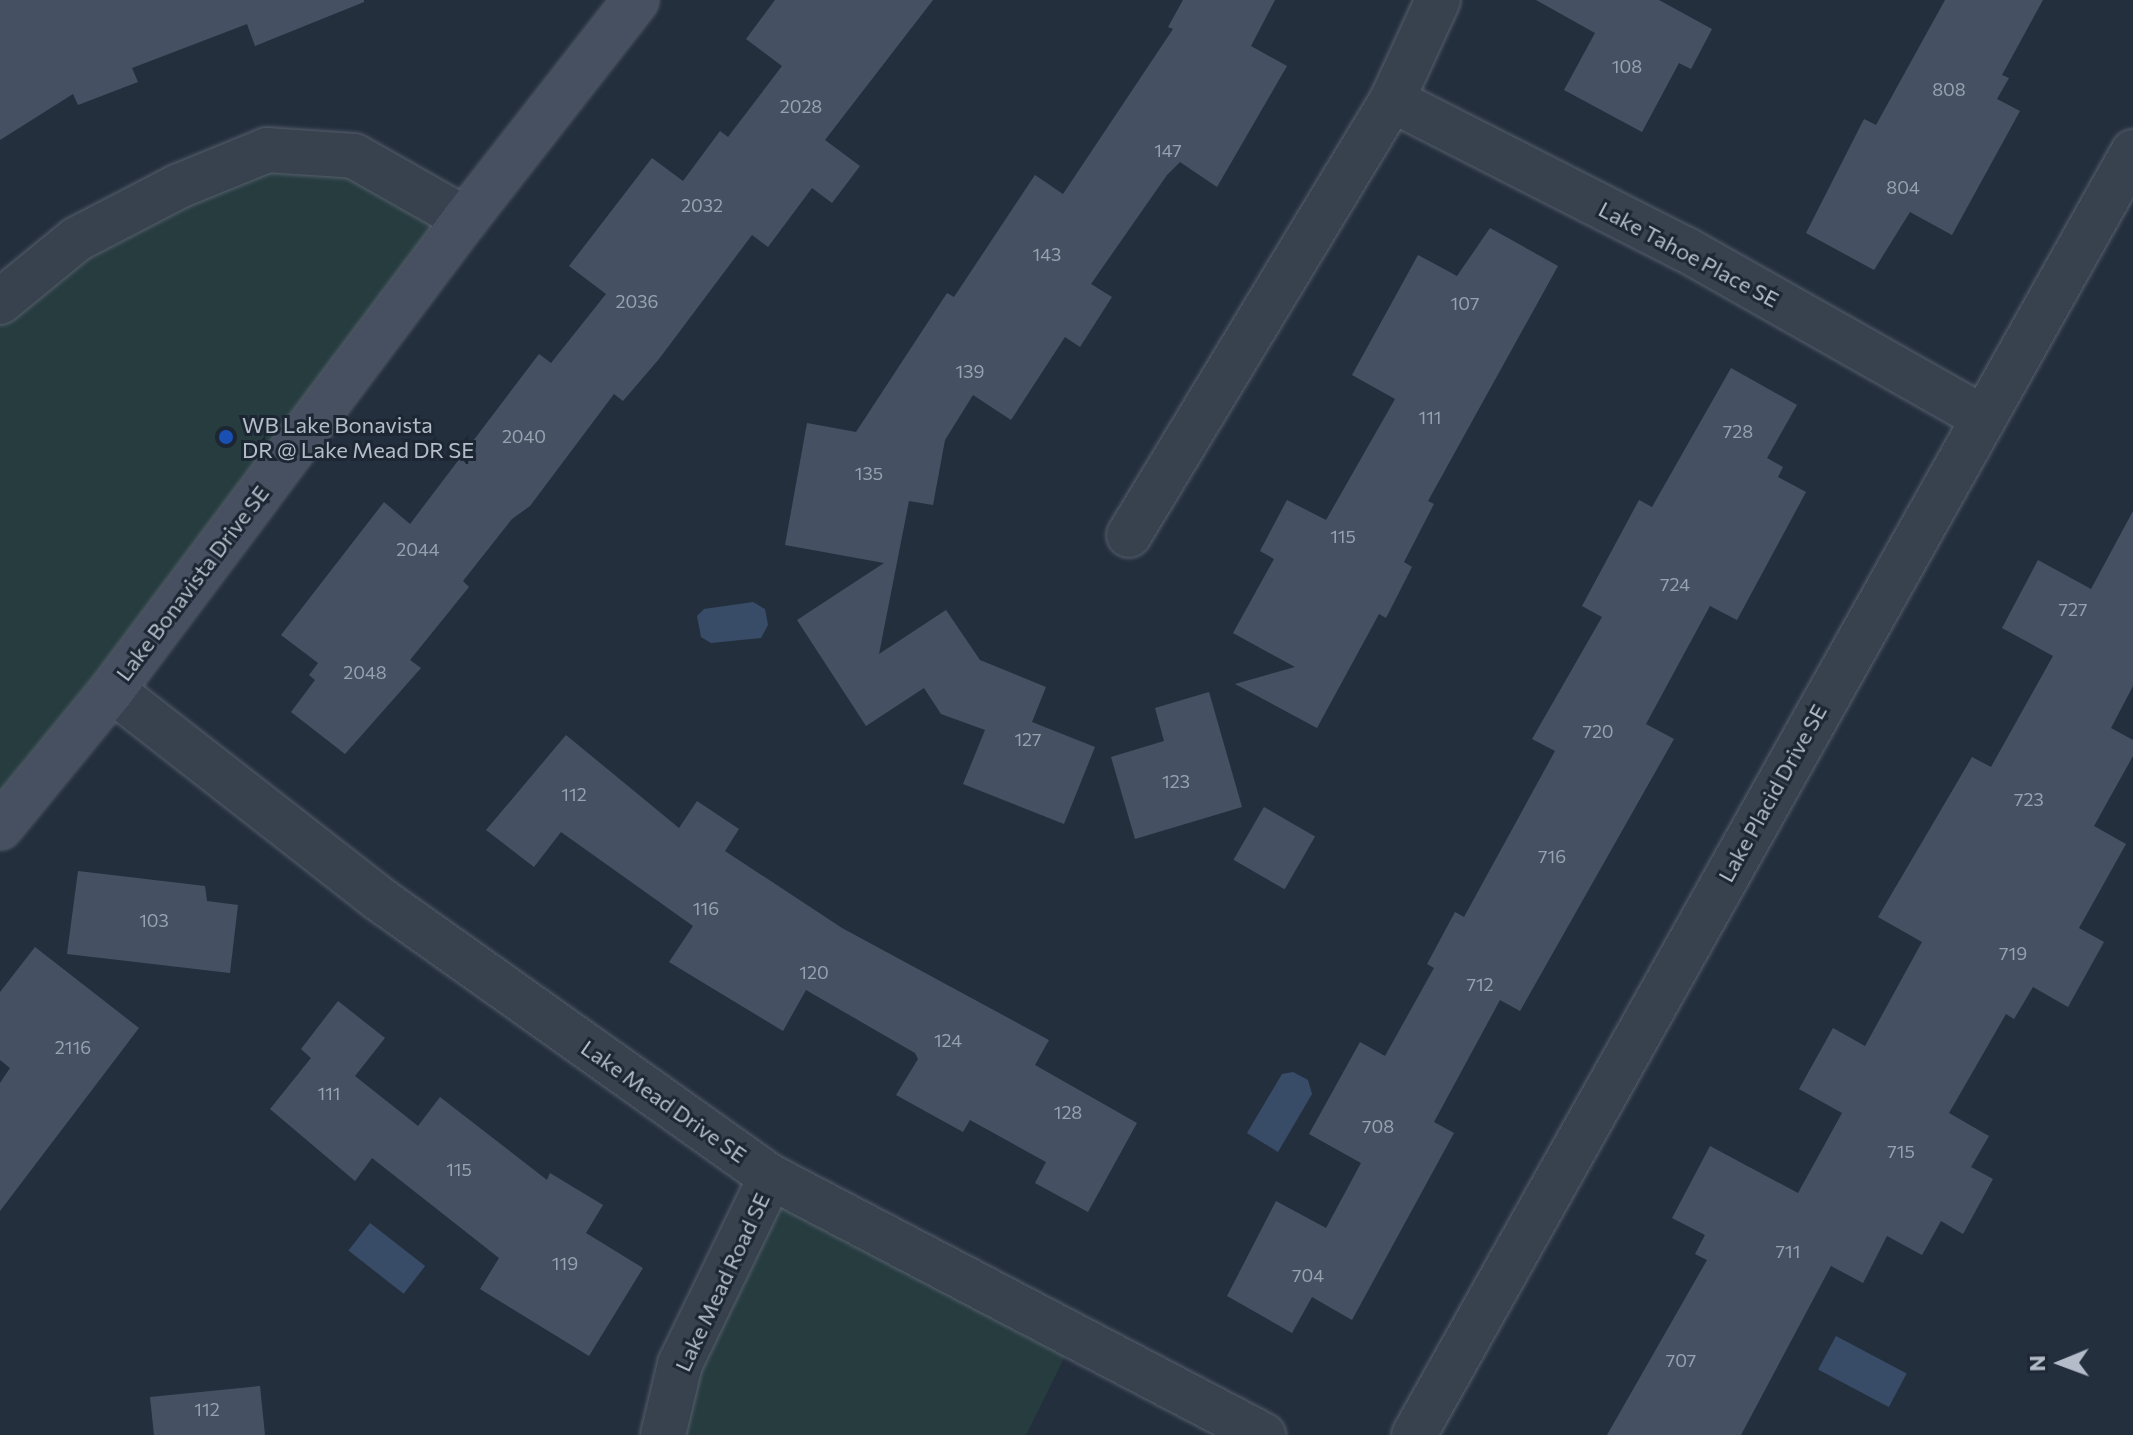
<!DOCTYPE html>
<html>
<head>
<meta charset="utf-8">
<style>
	body { margin:0 }
	#map { position:relative; width:2133px; height:1435px; overflow:hidden; background:#242f3e; font-family:Commissioner,sans-serif }
	div>[style] { position:absolute }
	[style*='--x'] { left:calc(var(--x)*1px); top:calc(var(--y)*1px); width:calc(var(--w)*1px); rotate:calc(var(--a)*1deg) }
	.green>* { inset:0; background:#263c3f }
	.water>* { inset:0; background:#394c67; transform-origin:0 0 }
	.building>* { inset:0; background:#455162; transform-origin:0 0 }
	.roads { filter:drop-shadow(0 0 2px #565f6c) drop-shadow(0 0 2px #565f6c) }
	.street>* { height:44px; margin:-22px; padding:0 22px; transform-origin:22px; border-radius:22px; background:#38414e }
	.secondary>* { height:44px; margin:-22px; padding:0 22px; transform-origin:22px; border-radius:22px; background:#465061 }
	.dots>* { width:22px; height:22px; translate:-50% -50%; box-sizing:border-box; border:4px solid #1d2633; border-radius:50% }
	span { translate:-50% -50%; white-space:nowrap; text-align:center; line-height:1.15; -webkit-text-stroke:6px #1d2633; paint-order:stroke }
	.number-label { font-size:18px; color:#98a1af }
	.number-label span { -webkit-text-stroke-width:0 }
	.street-label { font-size:22px; color:#b4bcc9 }
	.poi-label { font-size:22px; color:#b4bcc9 }
	.left { translate:0 -50%; text-align:left }
	.north { position:absolute; left:2021px; top:1323px; width:80px; height:80px; -webkit-text-stroke:6px #1d2633; paint-order:stroke; rotate:269deg; font-size:22px; font-weight:700; line-height:32px; text-align:center; color:#b4bcc9 }
	.north::after { content:''; display:block; margin:auto; width:28px; height:36px; background:#b4bcc9; clip-path:polygon(50% 0,100% 100%,50% 72%,0 100%) }
</style>
</head>
<body>
<div id="map">
	<div class="green">
		<i style="clip-path:polygon(354px 156px,465px 219px,0 827px,0 302px,179px 186px)"></i>
		<i style="clip-path:polygon(771px 1177px,1076px 1334px,1026px 1435px,663px 1435px)"></i>
	</div>
	<div class="water">
		<i style="clip-path:polygon(753px 602px,765px 609px,768px 625px,761px 638px,711px 643px,701px 637px,697px 616px,704px 609px)"></i>
		<i style="clip-path:polygon(1293px 1072px,1308px 1080px,1312px 1094px,1278px 1152px,1247px 1133px,1282px 1074px)"></i>
		<i style="left:370px;top:1223px;width:70px;height:35px;rotate:38deg"></i>
		<i style="left:1836px;top:1336px;width:80px;height:38px;rotate:28deg"></i>
	</div>
	<div class="building">
		<i style="clip-path:polygon(0 0,364px 0,364px 2px,255px 46px,247px 24px,132px 68px,138px 82px,78px 105px,73px 94px,0 140px)"></i>
		<i style="clip-path:polygon(775px 0,933px 0,825px 140px,860px 166px,832px 203px,812px 188px,768px 247px,752px 235px,659px 359px,623px 401px,614px 394px,530px 506px,512px 519px,463px 581px,469px 587px,410px 660px,421px 668px,345px 754px,291px 712px,315px 680px,309px 675px,318px 663px,281px 635px,384px 502px,410px 524px,539px 354px,551px 363px,606px 294px,569px 266px,652px 158px,683px 181px,720px 131px,728px 137px,782px 66px,746px 39px)"></i>
		<i style="clip-path:polygon(1183px 0,1275px 0,1251px 46px,1287px 66px,1217px 187px,1180px 162px,1167px 175px,1091px 284px,1112px 297px,1080px 347px,1065px 337px,1011px 420px,973px 395px,945px 440px,933px 505px,909px 501px,879px 654px,946px 610px,980px 660px,1046px 687px,1032px 722px,1095px 747px,1064px 824px,963px 784px,985px 730px,941px 714px,924px 688px,866px 726px,797px 620px,884px 563px,785px 545px,807px 423px,856px 432px,947px 293px,954px 297px,1035px 175px,1063px 194px,1173px 29px,1168px 27px)"></i>
		<i style="clip-path:polygon(1536px 0,1659px 0,1712px 29px,1691px 69px,1679px 63px,1642px 132px,1564px 90px,1595px 33px)"></i>
		<i style="clip-path:polygon(1945px 0,2043px 0,2002px 75px,2009px 78px,1997px 99px,2020px 111px,1952px 235px,1910px 212px,1874px 270px,1806px 233px,1864px 119px,1876px 125px)"></i>
		<i style="clip-path:polygon(1490px 228px,1558px 266px,1428px 501px,1434px 504px,1404px 562px,1412px 567px,1386px 618px,1379px 614px,1317px 728px,1235px 684px,1295px 667px,1233px 633px,1274px 559px,1260px 551px,1287px 500px,1326px 520px,1395px 399px,1352px 375px,1418px 255px,1457px 276px)"></i>
		<i style="clip-path:polygon(1731px 368px,1797px 405px,1767px 458px,1783px 467px,1778px 477px,1806px 492px,1737px 620px,1710px 606px,1646px 724px,1674px 739px,1520px 1011px,1500px 1000px,1434px 1122px,1454px 1133px,1352px 1320px,1312px 1297px,1292px 1333px,1227px 1296px,1276px 1201px,1326px 1228px,1361px 1163px,1309px 1134px,1360px 1042px,1385px 1056px,1434px 968px,1427px 964px,1455px 912px,1464px 917px,1555px 751px,1532px 739px,1602px 617px,1582px 606px,1639px 500px,1652px 507px)"></i>
		<i style="clip-path:polygon(2133px 511px,2133px 686px,2111px 728px,2133px 740px,2133px 756px,2094px 826px,2126px 844px,2079px 928px,2104px 942px,2068px 1007px,2033px 987px,2014px 1019px,2006px 1014px,1949px 1113px,1989px 1136px,1971px 1167px,1993px 1179px,1963px 1234px,1941px 1221px,1922px 1255px,1887px 1236px,1863px 1283px,1831px 1266px,1741px 1435px,1607px 1435px,1707px 1260px,1695px 1254px,1705px 1235px,1672px 1218px,1710px 1146px,1798px 1193px,1842px 1113px,1799px 1089px,1833px 1028px,1865px 1046px,1922px 942px,1878px 917px,1972px 757px,1991px 767px,2053px 656px,2002px 628px,2038px 560px,2091px 589px)"></i>
		<i style="clip-path:polygon(1209px 692px,1242px 807px,1135px 839px,1111px 757px,1164px 741px,1155px 708px)"></i>
		<i style="clip-path:polygon(566px 735px,679px 828px,697px 801px,739px 829px,725px 851px,842px 928px,1049px 1040px,1035px 1065px,1137px 1123px,1088px 1212px,1035px 1183px,1046px 1162px,970px 1120px,963px 1132px,896px 1095px,918px 1059px,915px 1053px,806px 990px,783px 1031px,669px 962px,693px 926px,561px 832px,534px 867px,486px 830px)"></i>
		<i style="left:1264px;top:807px;width:59px;height:61px;rotate:30deg"></i>
		<i style="clip-path:polygon(78px 871px,205px 886px,207px 901px,238px 905px,230px 973px,67px 954px)"></i>
		<i style="clip-path:polygon(35px 947px,139px 1028px,0 1211px,0 1083px,10px 1068px,0 1060px,0 992px)"></i>
		<i style="clip-path:polygon(338px 1001px,385px 1038px,355px 1076px,418px 1126px,440px 1097px,547px 1180px,550px 1173px,603px 1205px,586px 1233px,643px 1268px,589px 1356px,480px 1289px,499px 1258px,372px 1158px,355px 1181px,270px 1109px,311px 1058px,301px 1049px)"></i>
		<i style="clip-path:polygon(260px 1386px,265px 1435px,154px 1435px,150px 1397px)"></i>
	</div>
	<div class="roads">
		<div class="street">
			<i style="--x:1392;--y:100;--w:329;--a:27"></i>
			<i style="--x:1685;--y:249;--w:341;--a:29.5"></i>
			<i style="--x:0;--y:302;--w:99;--a:-39.3"></i>
			<i style="--x:77;--y:239;--w:115;--a:-27.5"></i>
			<i style="--x:179;--y:186;--w:95;--a:-22.2"></i>
			<i style="--x:267;--y:150;--w:87;--a:3.9"></i>
			<i style="--x:354;--y:156;--w:128;--a:29.6"></i>
			<i style="--x:1129;--y:535;--w:508;--a:-58.84"></i>
			<i style="--x:1392;--y:100;--w:110;--a:-65.3"></i>
			<i style="--x:112;--y:690;--w:338;--a:38"></i>
			<i style="--x:378;--y:898;--w:482;--a:35.4"></i>
			<i style="--x:771;--y:1177;--w:556;--a:27.67"></i>
			<i style="--x:663;--y:1435;--w:73;--a:-76.5"></i>
			<i style="--x:680;--y:1364;--w:208;--a:-64.1"></i>
			<i style="--x:1414;--y:1435;--w:1471;--a:-60.73"></i>
		</div>
		<div class="secondary">
			<i style="--x:0;--y:827;--w:177;--a:-50.7"></i>
			<i style="--x:112;--y:690;--w:589;--a:-53.15"></i>
			<i style="--x:465;--y:219;--w:278;--a:-52"></i>
		</div>
	</div>
	<div class="dots">
		<i style="left:226px;top:437px;background:#1a4fb4"></i>
	</div>
	<div class="number-label">
		<span style="left:1627px;top:66px">108</span>
		<span style="left:1949px;top:89px">808</span>
		<span style="left:801px;top:106px">2028</span>
		<span style="left:1168px;top:150px">147</span>
		<span style="left:1903px;top:187px">804</span>
		<span style="left:702px;top:205px">2032</span>
		<span style="left:1047px;top:254px">143</span>
		<span style="left:637px;top:301px">2036</span>
		<span style="left:1465px;top:303px">107</span>
		<span style="left:970px;top:371px">139</span>
		<span style="left:1430px;top:417px">111</span>
		<span style="left:1738px;top:431px">728</span>
		<span style="left:524px;top:436px">2040</span>
		<span style="left:869px;top:473px">135</span>
		<span style="left:1343px;top:536px">115</span>
		<span style="left:418px;top:549px">2044</span>
		<span style="left:1675px;top:584px">724</span>
		<span style="left:2073px;top:609px">727</span>
		<span style="left:365px;top:672px">2048</span>
		<span style="left:1598px;top:731px">720</span>
		<span style="left:1028px;top:739px">127</span>
		<span style="left:1176px;top:781px">123</span>
		<span style="left:574px;top:794px">112</span>
		<span style="left:2029px;top:799px">723</span>
		<span style="left:1552px;top:856px">716</span>
		<span style="left:706px;top:908px">116</span>
		<span style="left:154px;top:920px">103</span>
		<span style="left:2013px;top:953px">719</span>
		<span style="left:814px;top:972px">120</span>
		<span style="left:1480px;top:984px">712</span>
		<span style="left:948px;top:1040px">124</span>
		<span style="left:73px;top:1047px">2116</span>
		<span style="left:329px;top:1093px">111</span>
		<span style="left:1068px;top:1112px">128</span>
		<span style="left:1378px;top:1126px">708</span>
		<span style="left:1901px;top:1151px">715</span>
		<span style="left:459px;top:1169px">115</span>
		<span style="left:1788px;top:1251px">711</span>
		<span style="left:565px;top:1263px">119</span>
		<span style="left:1308px;top:1275px">704</span>
		<span style="left:1681px;top:1360px">707</span>
		<span style="left:207px;top:1409px">112</span>
	</div>
	<div class="street-label">
		<span style="left:1689px;top:254px;rotate:28deg">Lake Tahoe Place SE</span>
		<span style="left:192px;top:583px;rotate:-53deg">Lake Bonavista Drive SE</span>
		<span style="left:1772px;top:793px;rotate:-61deg">Lake Placid Drive SE</span>
		<span style="left:664px;top:1101px;rotate:35deg">Lake Mead Drive SE</span>
		<span style="left:722px;top:1282px;rotate:-65deg">Lake Mead Road SE</span>
	</div>
	<div class="poi-label">
		<span class="left" style="left:242px;top:437px">WB Lake Bonavista<br>DR @ Lake Mead DR SE</span>
	</div>
	<div class="north">N</div>
</div>
</body>
</html>
